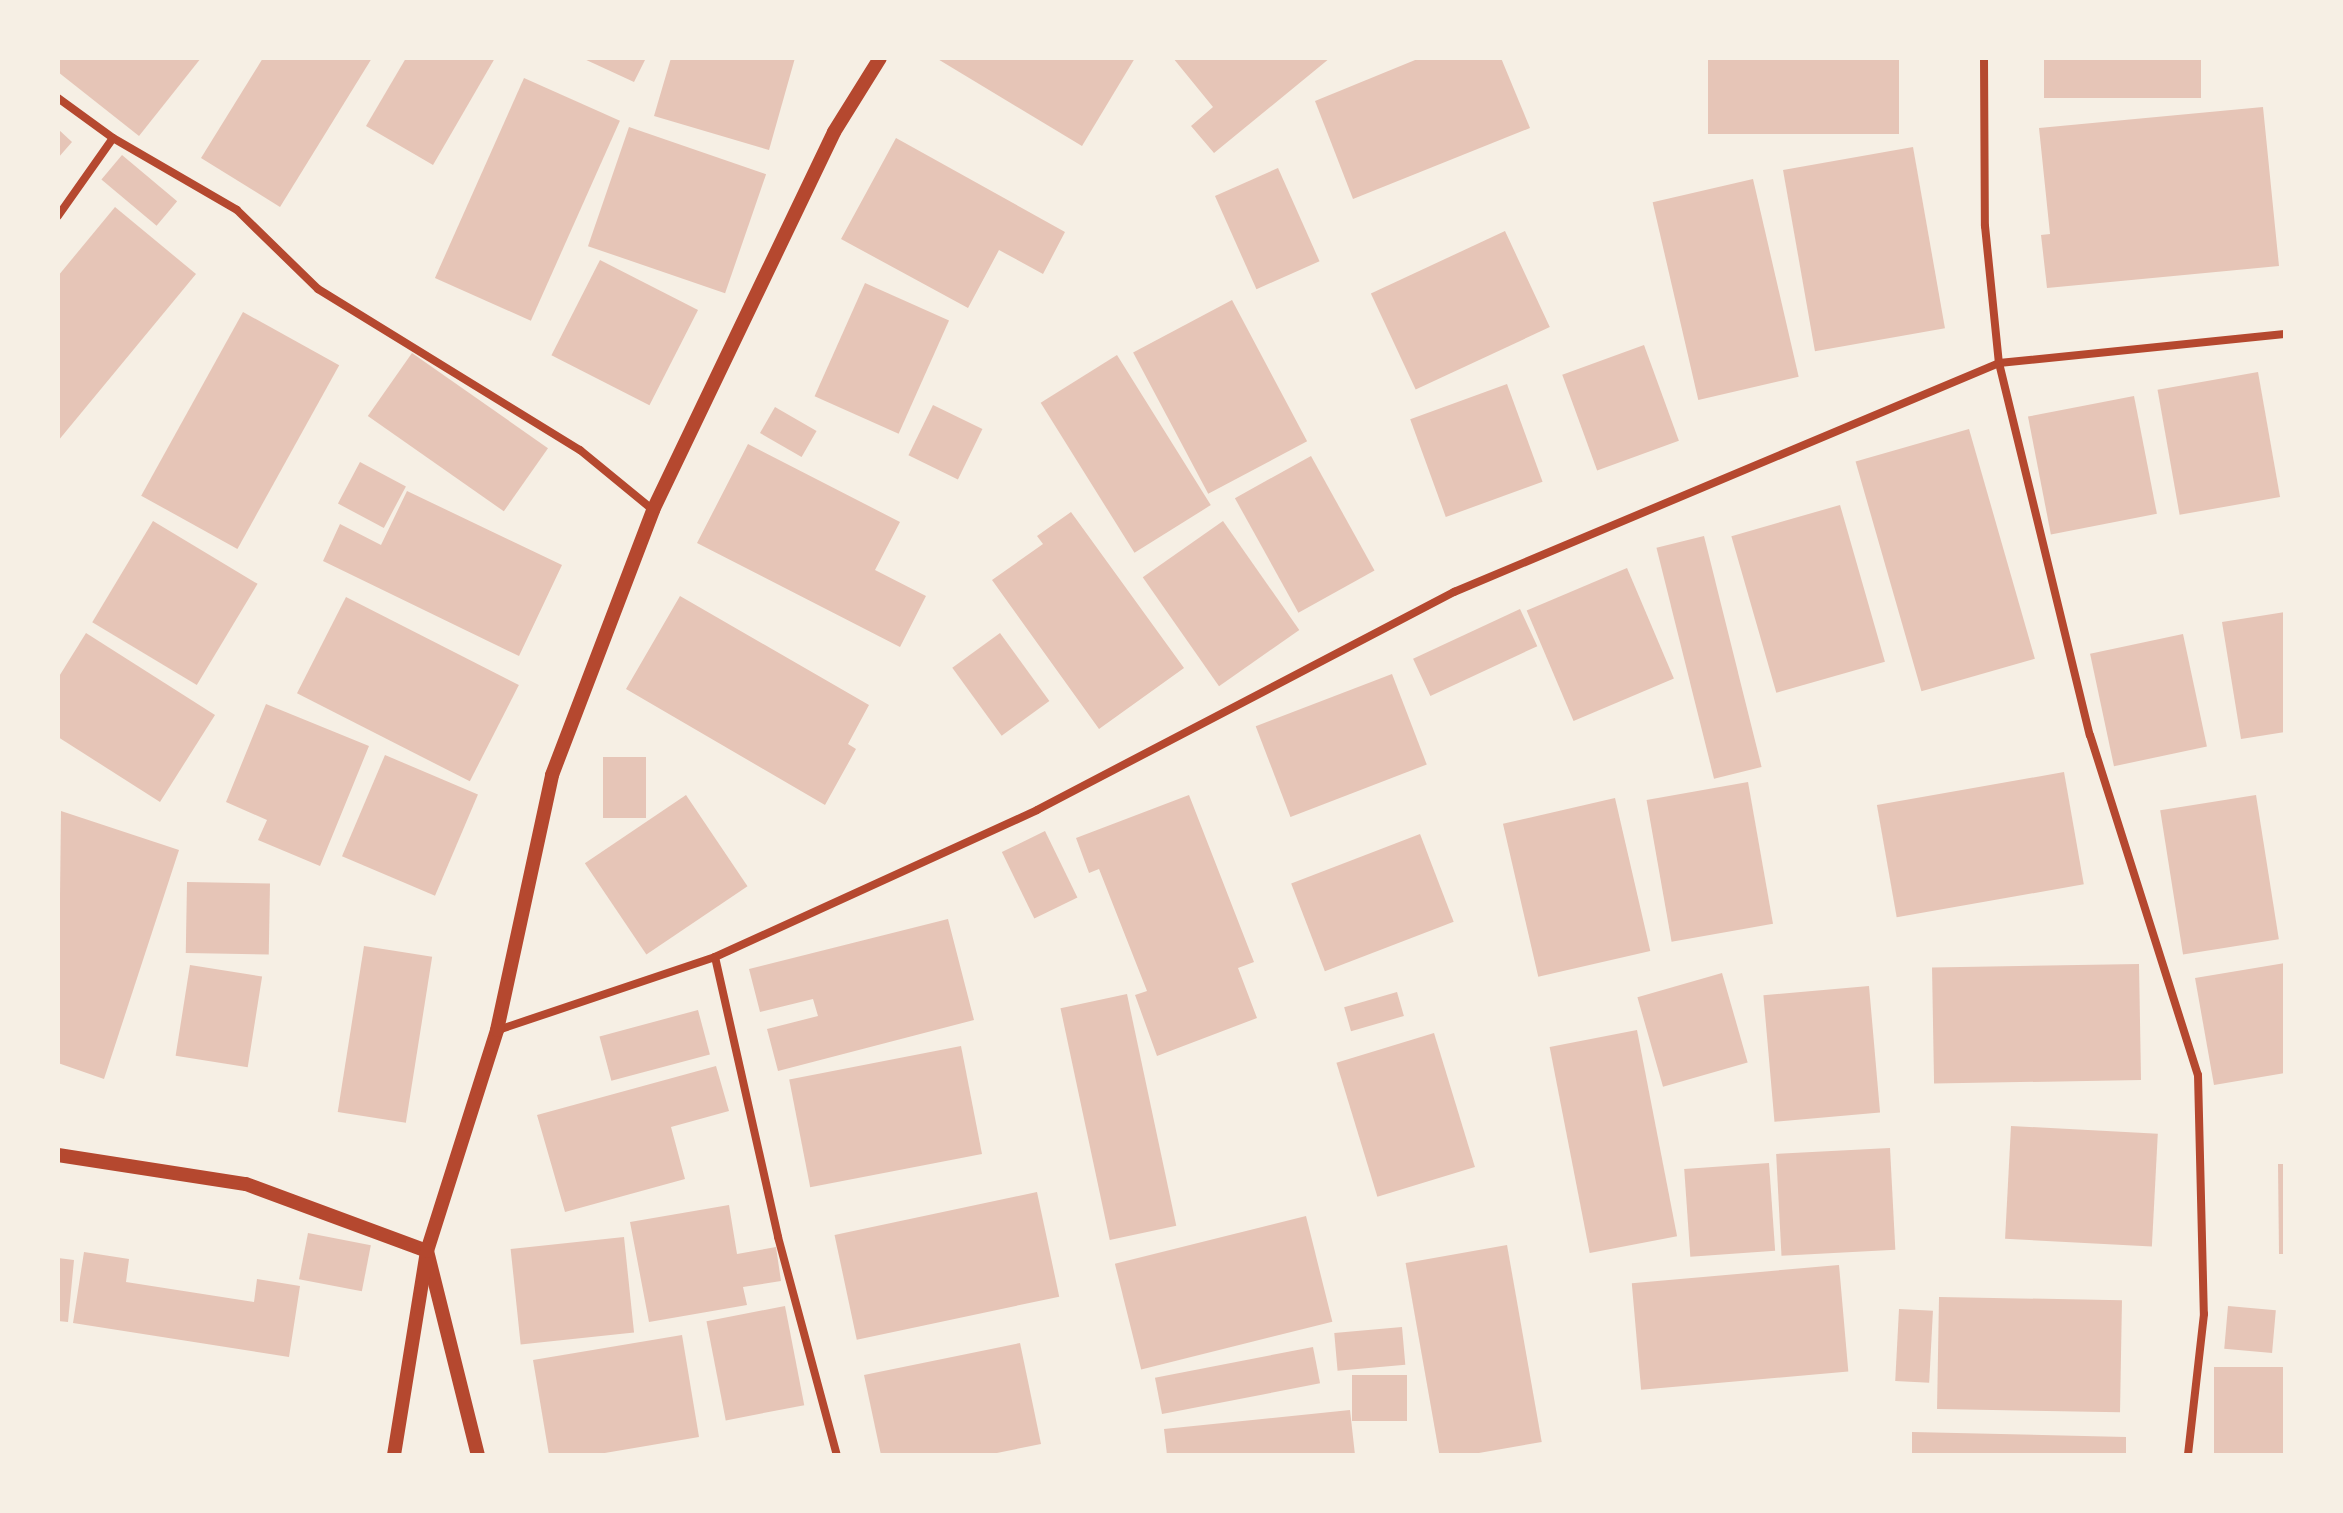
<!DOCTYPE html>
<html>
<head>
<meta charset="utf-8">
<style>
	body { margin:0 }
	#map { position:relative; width:2343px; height:1513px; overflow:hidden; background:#f6efe4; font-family:Poppins,sans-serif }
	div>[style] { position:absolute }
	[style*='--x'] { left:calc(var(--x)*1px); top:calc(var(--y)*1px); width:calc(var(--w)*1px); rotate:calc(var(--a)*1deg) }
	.building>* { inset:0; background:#e6c5b7; transform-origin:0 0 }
	.minor>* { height:8px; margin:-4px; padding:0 4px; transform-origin:4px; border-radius:4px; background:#b5482f }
	.tertiary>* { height:14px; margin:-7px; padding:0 7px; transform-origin:7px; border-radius:7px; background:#b5482f }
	span { translate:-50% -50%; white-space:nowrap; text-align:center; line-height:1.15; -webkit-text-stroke:7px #f6efe4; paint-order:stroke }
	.frame { position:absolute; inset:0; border:60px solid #f6efe4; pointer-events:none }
</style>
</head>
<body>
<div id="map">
	<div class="building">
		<i style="clip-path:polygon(58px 58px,201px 58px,139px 136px,58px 72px)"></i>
		<i style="clip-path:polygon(263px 58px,372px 58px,280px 207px,201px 158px)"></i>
		<i style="clip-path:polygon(406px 58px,495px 58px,433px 165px,366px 126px)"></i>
		<i style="clip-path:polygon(582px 58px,646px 58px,634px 82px)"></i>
		<i style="clip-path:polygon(671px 58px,795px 58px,769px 150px,654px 116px)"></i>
		<i style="clip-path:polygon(936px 58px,1135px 58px,1082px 146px)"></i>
		<i style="clip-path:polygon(1173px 58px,1330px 58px,1214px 153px,1191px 126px,1213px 107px)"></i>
		<i style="clip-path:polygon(1420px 58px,1501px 58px,1530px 128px,1353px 199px,1315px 101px)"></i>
		<i style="left:1708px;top:58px;width:191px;height:76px"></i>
		<i style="left:2044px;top:58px;width:157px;height:40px"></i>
		<i style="left:524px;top:78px;width:105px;height:219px;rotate:24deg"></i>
		<i style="clip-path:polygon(2263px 107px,2279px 266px,2047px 288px,2041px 235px,2050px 234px,2039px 128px)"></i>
		<i style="left:629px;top:127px;width:145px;height:126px;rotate:19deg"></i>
		<i style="clip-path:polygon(58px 129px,72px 142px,58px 158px)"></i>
		<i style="clip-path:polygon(896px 138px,1065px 232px,1043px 274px,999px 250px,968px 308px,841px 239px)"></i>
		<i style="left:1913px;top:147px;width:184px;height:132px;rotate:80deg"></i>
		<i style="left:122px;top:155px;width:72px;height:32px;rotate:40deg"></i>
		<i style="left:1278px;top:168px;width:102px;height:69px;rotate:66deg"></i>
		<i style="left:1753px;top:179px;width:203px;height:103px;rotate:77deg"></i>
		<i style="clip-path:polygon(115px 207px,196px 274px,58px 441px,58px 276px)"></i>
		<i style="left:1505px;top:231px;width:106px;height:148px;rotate:65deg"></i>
		<i style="left:600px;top:260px;width:110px;height:107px;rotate:27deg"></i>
		<i style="left:865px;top:283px;width:92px;height:124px;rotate:24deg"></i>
		<i style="left:1232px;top:300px;width:160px;height:112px;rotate:62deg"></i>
		<i style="left:243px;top:312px;width:110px;height:210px;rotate:29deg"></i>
		<i style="left:1644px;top:345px;width:102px;height:87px;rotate:70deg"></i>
		<i style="left:412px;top:353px;width:166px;height:77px;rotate:35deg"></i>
		<i style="left:1117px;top:355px;width:177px;height:90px;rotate:58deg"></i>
		<i style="left:2258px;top:372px;width:127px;height:102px;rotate:80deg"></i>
		<i style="left:1507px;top:384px;width:104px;height:103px;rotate:70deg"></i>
		<i style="left:2134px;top:396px;width:120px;height:108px;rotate:79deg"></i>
		<i style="left:933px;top:405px;width:55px;height:56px;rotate:26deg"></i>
		<i style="left:775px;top:407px;width:48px;height:30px;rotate:30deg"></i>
		<i style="left:1969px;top:429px;width:239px;height:118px;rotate:74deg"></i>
		<i style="clip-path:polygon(748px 444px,900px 522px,875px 570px,926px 596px,900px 647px,697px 543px)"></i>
		<i style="left:1311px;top:456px;width:131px;height:87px;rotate:61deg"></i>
		<i style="left:360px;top:462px;width:52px;height:47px;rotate:28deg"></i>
		<i style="clip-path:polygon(407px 491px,562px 565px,519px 656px,323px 561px,340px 524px,381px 545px)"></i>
		<i style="left:1840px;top:505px;width:163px;height:113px;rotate:74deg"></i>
		<i style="clip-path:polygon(1071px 512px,1184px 668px,1099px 729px,992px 580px,1043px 544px,1037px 536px)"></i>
		<i style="left:153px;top:521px;width:122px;height:118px;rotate:31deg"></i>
		<i style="left:1223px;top:521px;width:133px;height:98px;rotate:55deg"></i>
		<i style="left:1704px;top:536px;width:238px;height:49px;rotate:76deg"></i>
		<i style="left:1627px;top:568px;width:120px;height:109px;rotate:67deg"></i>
		<i style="clip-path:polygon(680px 596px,869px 705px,848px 744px,856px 749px,825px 805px,626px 689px)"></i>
		<i style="left:346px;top:597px;width:194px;height:108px;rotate:27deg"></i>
		<i style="left:1520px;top:609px;width:41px;height:118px;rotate:65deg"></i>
		<i style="clip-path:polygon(2285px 612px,2285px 732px,2241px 739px,2222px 622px)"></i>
		<i style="clip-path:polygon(86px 633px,215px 715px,160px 802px,58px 737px,58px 678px)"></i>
		<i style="left:1000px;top:633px;width:84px;height:59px;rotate:54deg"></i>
		<i style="left:2183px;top:634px;width:115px;height:95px;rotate:78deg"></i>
		<i style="left:1392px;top:674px;width:97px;height:146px;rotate:69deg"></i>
		<i style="clip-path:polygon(266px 704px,369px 746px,320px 866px,258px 840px,267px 820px,226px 802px)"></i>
		<i style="left:385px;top:755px;width:101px;height:110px;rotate:23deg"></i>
		<i style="left:603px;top:757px;width:43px;height:61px"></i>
		<i style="left:2064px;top:772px;width:114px;height:190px;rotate:80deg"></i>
		<i style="left:1748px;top:782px;width:144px;height:103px;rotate:80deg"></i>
		<i style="left:686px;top:795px;width:110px;height:122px;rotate:56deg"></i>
		<i style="clip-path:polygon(1189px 795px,1254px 962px,1238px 968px,1257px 1018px,1157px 1056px,1135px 995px,1147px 991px,1099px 869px,1089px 873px,1076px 838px)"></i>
		<i style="left:2256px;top:795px;width:146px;height:97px;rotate:81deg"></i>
		<i style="left:1615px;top:798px;width:157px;height:115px;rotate:77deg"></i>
		<i style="clip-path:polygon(61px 811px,179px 850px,104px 1079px,58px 1063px)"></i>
		<i style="left:1045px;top:831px;width:74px;height:48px;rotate:64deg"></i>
		<i style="left:1420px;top:834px;width:94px;height:138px;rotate:69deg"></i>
		<i style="left:187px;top:882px;width:83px;height:71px;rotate:1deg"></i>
		<i style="clip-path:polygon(948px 919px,974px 1020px,778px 1071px,767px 1029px,818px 1016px,813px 999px,760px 1012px,749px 969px)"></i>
		<i style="left:364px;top:946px;width:69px;height:168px;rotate:9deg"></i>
		<i style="clip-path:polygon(2285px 963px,2285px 1073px,2214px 1085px,2195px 978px)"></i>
		<i style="left:2139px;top:964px;width:116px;height:207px;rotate:89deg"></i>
		<i style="left:190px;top:965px;width:73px;height:92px;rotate:9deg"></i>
		<i style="left:1722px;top:973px;width:93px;height:88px;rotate:74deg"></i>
		<i style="left:1869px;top:986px;width:127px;height:106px;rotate:85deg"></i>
		<i style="left:1397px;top:992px;width:25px;height:55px;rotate:74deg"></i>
		<i style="left:1127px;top:994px;width:237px;height:68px;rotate:78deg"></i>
		<i style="left:698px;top:1010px;width:46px;height:102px;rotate:75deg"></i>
		<i style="left:1637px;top:1030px;width:210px;height:89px;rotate:79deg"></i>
		<i style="left:1434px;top:1033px;width:140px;height:102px;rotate:73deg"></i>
		<i style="left:961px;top:1046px;width:110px;height:175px;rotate:79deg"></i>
		<i style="clip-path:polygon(716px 1066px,729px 1111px,671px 1127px,685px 1179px,565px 1212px,537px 1115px)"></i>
		<i style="left:2011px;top:1126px;width:147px;height:113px;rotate:3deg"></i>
		<i style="left:1890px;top:1148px;width:102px;height:114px;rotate:87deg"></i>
		<i style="left:1769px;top:1163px;width:88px;height:85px;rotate:86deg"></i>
		<i style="clip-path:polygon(2278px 1164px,2285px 1164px,2285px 1254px,2279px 1254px)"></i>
		<i style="left:1037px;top:1192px;width:107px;height:207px;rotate:78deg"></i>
		<i style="clip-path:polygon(729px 1205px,737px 1254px,776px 1247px,781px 1281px,743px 1287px,747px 1305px,649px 1322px,630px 1222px)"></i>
		<i style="left:1306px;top:1216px;width:109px;height:197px;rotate:76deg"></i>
		<i style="left:308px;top:1233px;width:64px;height:47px;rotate:11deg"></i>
		<i style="left:624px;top:1237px;width:96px;height:114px;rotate:84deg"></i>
		<i style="left:1507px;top:1245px;width:200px;height:103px;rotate:80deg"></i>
		<i style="clip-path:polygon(84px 1252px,129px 1259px,126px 1282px,254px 1302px,257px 1279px,300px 1286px,289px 1357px,73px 1323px)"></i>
		<i style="clip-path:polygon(58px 1258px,74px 1260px,68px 1322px,58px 1321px)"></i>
		<i style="left:1839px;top:1265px;width:107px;height:208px;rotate:85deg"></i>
		<i style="left:1939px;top:1297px;width:183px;height:112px;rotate:1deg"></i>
		<i style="left:785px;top:1306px;width:101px;height:80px;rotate:79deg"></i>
		<i style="left:2228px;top:1306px;width:48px;height:43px;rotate:5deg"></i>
		<i style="left:1899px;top:1309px;width:34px;height:72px;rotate:3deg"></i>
		<i style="left:1402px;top:1327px;width:38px;height:68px;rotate:85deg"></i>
		<i style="clip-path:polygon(682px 1335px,699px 1437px,593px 1455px,549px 1455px,533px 1360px)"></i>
		<i style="clip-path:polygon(1020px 1343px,1041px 1444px,987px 1455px,881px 1455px,864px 1375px)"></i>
		<i style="left:1313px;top:1347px;width:37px;height:161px;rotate:79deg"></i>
		<i style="left:2285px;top:1367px;width:88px;height:71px;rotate:90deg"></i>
		<i style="left:1352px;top:1375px;width:55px;height:46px"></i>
		<i style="clip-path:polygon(1350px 1410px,1355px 1455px,1167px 1455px,1164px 1429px)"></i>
		<i style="clip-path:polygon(1912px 1432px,2126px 1437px,2126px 1455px,1912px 1455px)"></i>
	</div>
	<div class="minor">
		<i style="--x:1984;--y:58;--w:168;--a:89.7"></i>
		<i style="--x:1985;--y:226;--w:138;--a:84.2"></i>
		<i style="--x:1999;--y:363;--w:383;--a:76.3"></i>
		<i style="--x:2090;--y:735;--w:357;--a:72.4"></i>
		<i style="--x:2198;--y:1075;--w:239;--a:88.6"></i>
		<i style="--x:2204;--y:1314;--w:142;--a:96.5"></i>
		<i style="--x:58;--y:98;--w:68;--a:36"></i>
		<i style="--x:113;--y:138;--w:143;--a:30.1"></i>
		<i style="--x:237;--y:210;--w:113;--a:44.3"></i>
		<i style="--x:318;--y:289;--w:308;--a:31.6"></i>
		<i style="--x:580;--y:450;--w:94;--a:39.4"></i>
		<i style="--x:58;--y:216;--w:95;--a:-54.8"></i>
		<i style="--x:715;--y:957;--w:287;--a:77.3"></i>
		<i style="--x:778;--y:1237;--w:226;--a:74.9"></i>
		<i style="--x:498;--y:1030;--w:229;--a:-18.6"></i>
		<i style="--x:715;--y:957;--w:354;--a:-24.5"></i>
		<i style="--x:1037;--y:810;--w:471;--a:-27.6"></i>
		<i style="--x:1454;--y:592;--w:591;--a:-22.79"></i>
		<i style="--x:1999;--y:363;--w:287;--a:-5.8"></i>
	</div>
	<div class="tertiary">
		<i style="--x:58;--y:1155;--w:190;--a:8.8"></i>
		<i style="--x:246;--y:1184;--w:193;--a:20.3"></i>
		<i style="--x:427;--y:1251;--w:210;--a:76"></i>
		<i style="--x:394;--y:1455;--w:207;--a:-80.8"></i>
		<i style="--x:427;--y:1251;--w:232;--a:-72.4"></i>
		<i style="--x:497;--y:1030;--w:261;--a:-77.8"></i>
		<i style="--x:552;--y:775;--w:284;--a:-69.1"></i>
		<i style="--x:653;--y:510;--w:419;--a:-64.4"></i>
		<i style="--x:834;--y:132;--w:87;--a:-58.1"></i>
	</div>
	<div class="frame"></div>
</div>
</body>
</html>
